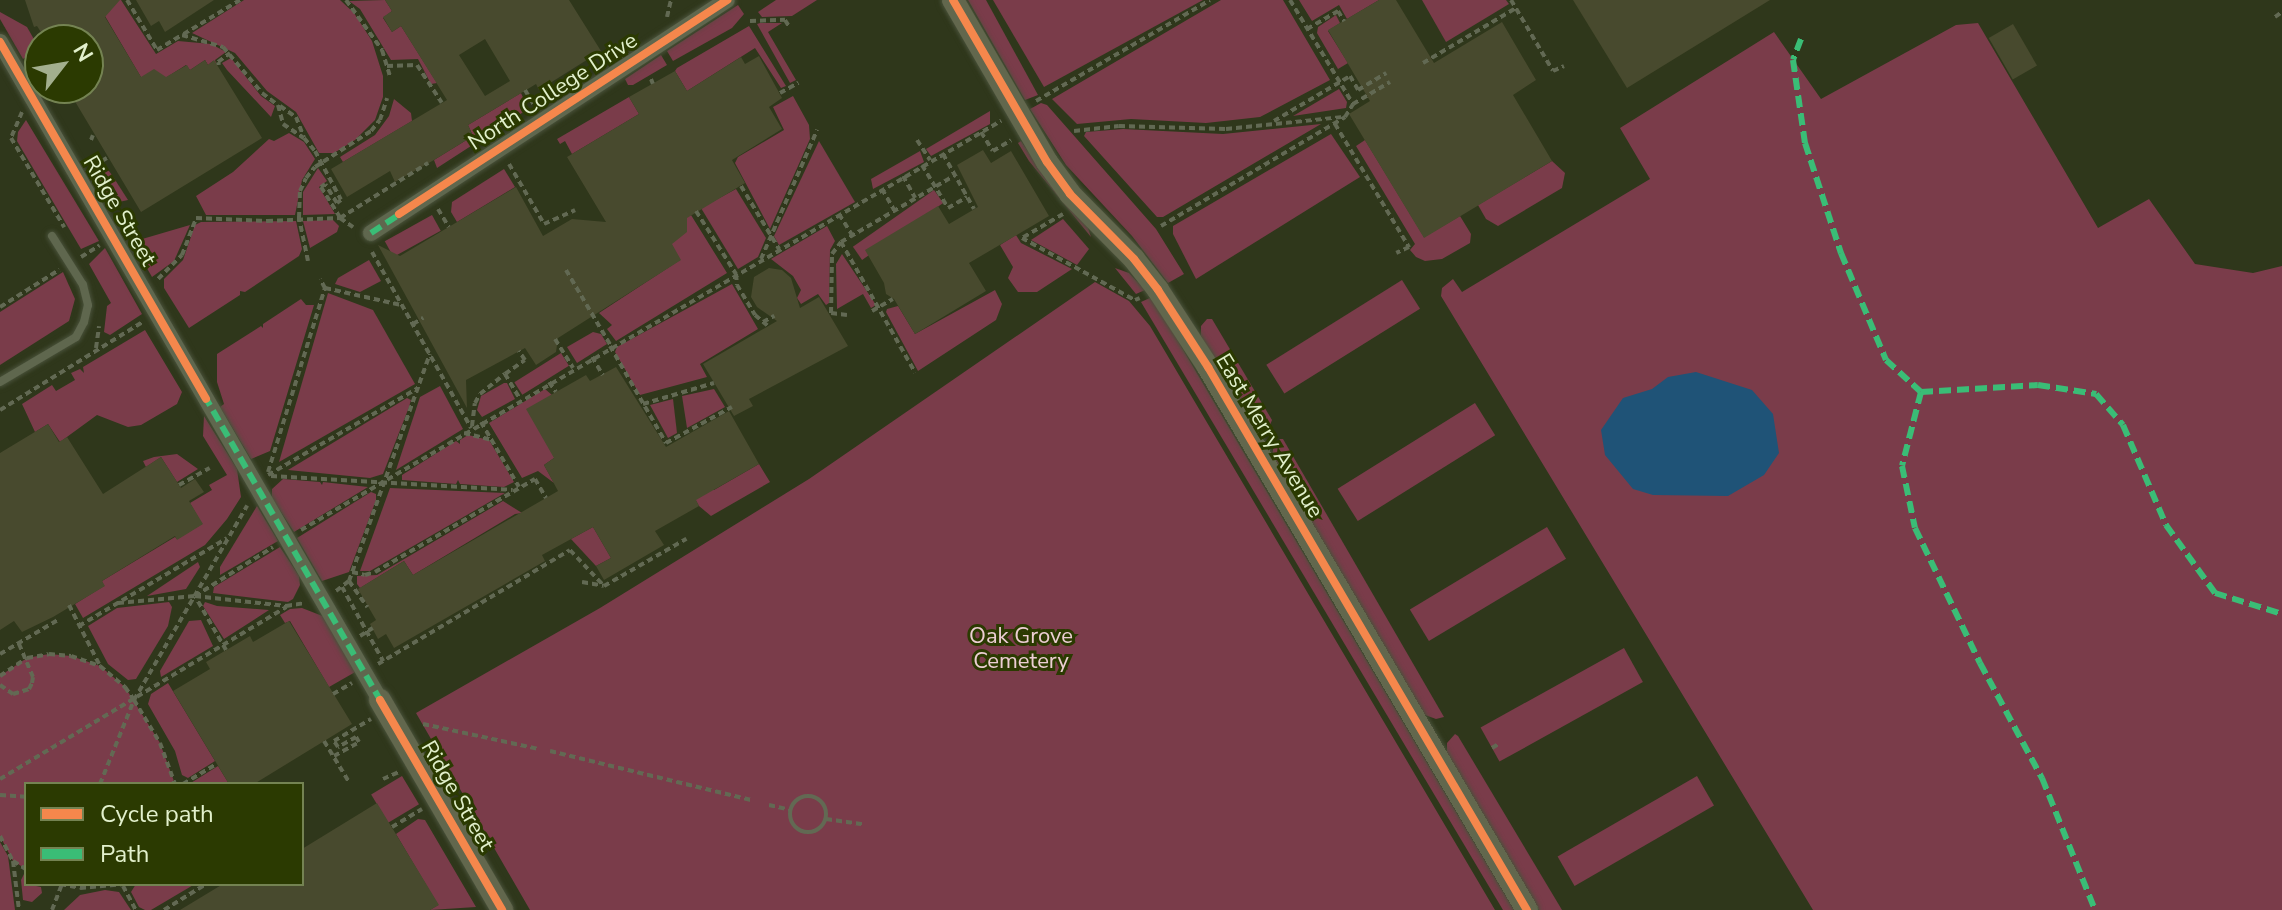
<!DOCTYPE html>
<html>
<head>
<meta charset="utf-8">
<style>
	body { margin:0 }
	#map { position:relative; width:2282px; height:910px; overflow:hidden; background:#2f371b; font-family:"Nunito Sans",sans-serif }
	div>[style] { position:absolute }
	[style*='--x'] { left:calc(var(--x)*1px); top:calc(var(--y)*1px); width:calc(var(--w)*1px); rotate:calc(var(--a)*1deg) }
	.green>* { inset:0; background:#7a3c4a; transform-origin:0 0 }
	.water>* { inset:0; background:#1f5377 }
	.building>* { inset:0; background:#484a2e; transform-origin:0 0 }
	.path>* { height:4px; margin-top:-2px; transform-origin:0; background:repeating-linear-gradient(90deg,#626953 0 6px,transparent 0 10px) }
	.path>.ring { margin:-2px; padding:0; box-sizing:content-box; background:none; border:4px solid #626953; border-radius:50% }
	.roads { filter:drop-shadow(0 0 2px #49513a) drop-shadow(0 0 2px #49513a) }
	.lane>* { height:8px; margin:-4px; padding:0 4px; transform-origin:4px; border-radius:4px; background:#5f674e }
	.street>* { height:16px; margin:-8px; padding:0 8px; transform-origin:8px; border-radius:8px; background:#5f674e }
	.secondary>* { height:22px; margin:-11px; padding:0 11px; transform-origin:11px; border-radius:11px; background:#62674d }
	.quiet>* { height:6px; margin-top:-3px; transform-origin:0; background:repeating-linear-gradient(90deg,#3abd76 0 12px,transparent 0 18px) }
	.cycleway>* { height:8px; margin:-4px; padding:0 4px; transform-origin:4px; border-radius:4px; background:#f5874c }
	span { translate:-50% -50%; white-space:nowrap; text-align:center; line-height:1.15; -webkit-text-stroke:6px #2b3a01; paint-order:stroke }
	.street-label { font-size:22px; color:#e2f0cc }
	.park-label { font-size:22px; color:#edced4 }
	.legend { position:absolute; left:24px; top:782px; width:280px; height:104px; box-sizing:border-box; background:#2b3a01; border:2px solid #748352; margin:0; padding:10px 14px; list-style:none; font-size:24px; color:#e2f0cc }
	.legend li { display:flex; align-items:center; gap:16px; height:40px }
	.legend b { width:40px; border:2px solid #748352 }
	.north { position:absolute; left:24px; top:24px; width:80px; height:80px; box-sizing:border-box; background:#2b3a01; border:2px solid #748352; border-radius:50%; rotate:59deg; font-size:22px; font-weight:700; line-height:32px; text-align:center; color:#e2f0cc }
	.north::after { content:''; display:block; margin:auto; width:28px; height:36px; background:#a3af8e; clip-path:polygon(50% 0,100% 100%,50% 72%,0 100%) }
</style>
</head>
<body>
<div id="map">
	<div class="green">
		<i style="clip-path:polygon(114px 0,121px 0,156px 54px,178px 41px,211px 44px,226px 52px,215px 60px,217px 66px,213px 61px,208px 65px,205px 60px,190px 70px,186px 65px,148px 89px,105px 16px)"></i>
		<i style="clip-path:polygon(244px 0,340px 0,354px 13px,372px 41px,383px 76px,383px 97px,375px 120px,355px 140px,334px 153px,319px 153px,296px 112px,267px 91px,235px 53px,192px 33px)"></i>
		<i style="clip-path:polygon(385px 0,392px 11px,383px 18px,392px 32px,401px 26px,437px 83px,431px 84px,418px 59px,391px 60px,360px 9px,349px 1px)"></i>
		<i style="clip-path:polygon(776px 0,817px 0,792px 16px,762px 17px,758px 12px)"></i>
		<i style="clip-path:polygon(968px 0,986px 0,1038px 95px,1025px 100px)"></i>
		<i style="clip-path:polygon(993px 0,1203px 0,1044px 87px)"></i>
		<i style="clip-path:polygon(1221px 0,1283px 0,1330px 80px,1260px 117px,1206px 123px,1131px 119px,1077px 124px,1052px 99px)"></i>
		<i style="clip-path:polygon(1299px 0,1379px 0,1347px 19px,1339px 5px,1312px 21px)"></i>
		<i style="clip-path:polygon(1422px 0,1506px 0,1509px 4px,1446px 42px)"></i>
		<i style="clip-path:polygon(738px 5px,744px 14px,732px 28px,673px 61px,667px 51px)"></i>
		<i style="clip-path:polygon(0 12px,27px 27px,39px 48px,23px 59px,0 19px)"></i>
		<i style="clip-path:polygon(1336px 15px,1340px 23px,1328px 31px,1348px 63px,1338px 69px,1317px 33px,1318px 27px)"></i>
		<i style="clip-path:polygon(760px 23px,782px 23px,768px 32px,796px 80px,790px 83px,757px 24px)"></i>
		<i style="clip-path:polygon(1978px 23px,2098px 228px,2149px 199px,2195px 264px,2253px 273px,2282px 266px,2282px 910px,1813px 910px,1441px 296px,1442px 288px,1453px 279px,1462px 292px,1650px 179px,1620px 128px,1774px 32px,1821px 99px,1956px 25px)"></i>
		<i style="clip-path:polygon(749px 26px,786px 86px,781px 88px,755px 48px,687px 91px,675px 71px,677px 68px)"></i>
		<i style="clip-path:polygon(661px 55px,667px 65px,633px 85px,628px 85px,625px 79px)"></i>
		<i style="clip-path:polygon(231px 58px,261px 96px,275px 106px,271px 117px,227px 70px,222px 63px)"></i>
		<i style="clip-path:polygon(1339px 89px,1347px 102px,1346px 108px,1293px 116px)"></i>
		<i style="clip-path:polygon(521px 93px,528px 109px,437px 168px,434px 160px,473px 136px,468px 125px)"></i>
		<i style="clip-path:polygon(793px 96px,809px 125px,810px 139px,770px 229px,735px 163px,738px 157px,784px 130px,773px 107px)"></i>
		<i style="clip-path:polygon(629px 97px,639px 114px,572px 154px,565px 141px,560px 144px,557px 139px)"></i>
		<i style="clip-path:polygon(394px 99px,411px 113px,412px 121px,343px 162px,340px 157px,375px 135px,389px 116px)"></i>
		<i style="clip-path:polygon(1041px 103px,1047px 105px,1156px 229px,1184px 274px,1168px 283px,1132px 236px,1066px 165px,1030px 109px)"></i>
		<i style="clip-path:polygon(990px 111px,990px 124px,931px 156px,926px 149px)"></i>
		<i style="clip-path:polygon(26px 120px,99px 241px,81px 249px,17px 141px,18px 132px)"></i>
		<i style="clip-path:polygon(1321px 124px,1163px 217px,1157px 217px,1084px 136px,1086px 132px,1123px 129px,1223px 134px)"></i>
		<i style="clip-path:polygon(289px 133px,304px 142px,315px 159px,302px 180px,295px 215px,206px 215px,196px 196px,233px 172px,269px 139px,274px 141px)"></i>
		<i style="clip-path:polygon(1331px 134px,1360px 177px,1196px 279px,1173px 234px,1173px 226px)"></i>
		<i style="clip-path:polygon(1365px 140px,1424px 237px,1460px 216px,1471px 234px,1470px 243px,1442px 259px,1425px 261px,1416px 257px,1410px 250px,1415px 244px,1356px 146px)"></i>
		<i style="clip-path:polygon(819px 141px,855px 202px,779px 245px,774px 236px)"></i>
		<i style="clip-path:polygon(1021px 141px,1037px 165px,1088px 228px,1091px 237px,1029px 161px,1018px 143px)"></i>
		<i style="clip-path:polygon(920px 151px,924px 162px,873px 189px,871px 179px)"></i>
		<i style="clip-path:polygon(1552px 161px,1565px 173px,1562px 188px,1498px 226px,1486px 219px,1478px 205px)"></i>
		<i style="clip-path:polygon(105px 166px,112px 175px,128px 200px,110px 204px,92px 174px)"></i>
		<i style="clip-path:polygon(318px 168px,327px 181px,319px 187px,335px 214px,303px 215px,303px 192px)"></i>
		<i style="clip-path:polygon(504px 169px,515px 187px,457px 222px,451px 212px,452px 202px)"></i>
		<i style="clip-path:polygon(736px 189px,766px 238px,758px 257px,738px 269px,701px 208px)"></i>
		<i style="left:934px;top:190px;width:16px;height:99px;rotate:55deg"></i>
		<i style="clip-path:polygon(649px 204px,691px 215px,727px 273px,616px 341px,607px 329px,612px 325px,599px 313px,680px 260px)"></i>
		<i style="left:432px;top:215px;width:18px;height:54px;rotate:61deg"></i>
		<i style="clip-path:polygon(1063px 219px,1089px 249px,1077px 265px,1031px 240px)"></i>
		<i style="clip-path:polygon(333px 220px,339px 226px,337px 232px,310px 248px,303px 221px)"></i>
		<i style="clip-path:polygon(296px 221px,302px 249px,299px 256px,245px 292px,240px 291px,240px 295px,189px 328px,164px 288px,164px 279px,183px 260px,195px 225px,201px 222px)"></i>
		<i style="clip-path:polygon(190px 225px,174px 261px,152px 277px,132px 242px)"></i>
		<i style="clip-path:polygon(827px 226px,835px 241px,830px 250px,829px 303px,826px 305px,818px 294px,801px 304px,797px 298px,801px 290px,793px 276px,771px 259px)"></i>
		<i style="clip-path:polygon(1016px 235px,1021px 243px,1072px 269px,1037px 292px,1018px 292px,1008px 278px,1013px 267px,1000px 245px)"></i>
		<i style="clip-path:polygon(105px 248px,142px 314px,110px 335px,104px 332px,107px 306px,111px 303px,89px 264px)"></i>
		<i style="clip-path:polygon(842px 254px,876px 305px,871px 308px,863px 294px,837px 309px,836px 264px)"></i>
		<i style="clip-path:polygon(369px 260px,381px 281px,360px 292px,335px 284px,338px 278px)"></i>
		<i style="clip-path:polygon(1115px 268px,1129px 273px,1145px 290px,1136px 294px)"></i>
		<i style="clip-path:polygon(63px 272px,75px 299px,69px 321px,0 365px,0 312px)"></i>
		<i style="left:1402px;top:280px;width:34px;height:160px;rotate:58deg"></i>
		<i style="clip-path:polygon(1095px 282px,1129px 301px,1150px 326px,1495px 910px,530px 910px,416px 713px,600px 608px,809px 479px)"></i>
		<i style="clip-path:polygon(732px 284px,758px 329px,700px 364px,707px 377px,640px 395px,615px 352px,617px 347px)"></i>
		<i style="clip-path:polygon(995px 290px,1002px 304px,996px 320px,918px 371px,886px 312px,887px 309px,898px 306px,915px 334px)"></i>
		<i style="clip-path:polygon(328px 293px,373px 310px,415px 384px,279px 462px)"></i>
		<i style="clip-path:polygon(1152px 297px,1514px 910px,1503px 910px,1141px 302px)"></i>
		<i style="clip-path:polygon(301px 299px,306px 305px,314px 305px,270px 451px,251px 459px,220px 407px,224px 404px,217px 382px,217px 354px,261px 326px,263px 328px,263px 324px)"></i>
		<i style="clip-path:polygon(1207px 319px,1212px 319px,1272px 420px,1270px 425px,1261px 426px,1252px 421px,1201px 336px,1201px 326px)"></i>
		<i style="clip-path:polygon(145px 330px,182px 392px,177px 404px,141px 425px,128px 427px,97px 415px,60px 442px,48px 424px,35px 432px,22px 404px,52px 385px,56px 391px,75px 380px,71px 373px,80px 369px,84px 373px,83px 367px)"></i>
		<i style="clip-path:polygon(593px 332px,601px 334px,607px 344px,577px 363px,567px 347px)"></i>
		<i style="left:561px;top:353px;width:15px;height:55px;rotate:58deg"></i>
		<i style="clip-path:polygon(504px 383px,507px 383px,515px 399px,482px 417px,477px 410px,481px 396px)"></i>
		<i style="clip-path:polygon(440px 386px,463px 429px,396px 470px,420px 397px)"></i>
		<i style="clip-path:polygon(545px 389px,552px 395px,554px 458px,544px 465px,554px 483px,538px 471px,522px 478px,489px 423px)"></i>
		<i style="clip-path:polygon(714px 389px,725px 407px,687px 428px,682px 396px)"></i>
		<i style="clip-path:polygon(407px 398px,411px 400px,409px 407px,383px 474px,370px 478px,288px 470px)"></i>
		<i style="clip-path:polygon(673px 399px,677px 433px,668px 438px,650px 405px)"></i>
		<i style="left:1475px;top:403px;width:38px;height:162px;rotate:58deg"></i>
		<i style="clip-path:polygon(204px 416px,237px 469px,241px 497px,227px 519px,205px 545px,83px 618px,75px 604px,104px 586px,102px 581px,175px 537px,177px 539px,202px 524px,190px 503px,212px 490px,209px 485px,227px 475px,203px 436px)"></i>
		<i style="clip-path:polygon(468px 435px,489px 440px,514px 482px,504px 487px,460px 484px,458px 480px,456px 484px,402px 480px,402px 475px,456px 441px,460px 444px,460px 440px)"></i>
		<i style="clip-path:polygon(1280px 439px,1283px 439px,1444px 717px,1436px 719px,1425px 715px,1272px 460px,1273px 449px)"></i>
		<i style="clip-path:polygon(177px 454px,198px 469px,177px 482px,161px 457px,146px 467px,143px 461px,154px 457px)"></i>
		<i style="clip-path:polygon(759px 464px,770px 482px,711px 516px,699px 506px,679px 470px,714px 490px)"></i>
		<i style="clip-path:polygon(283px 479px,320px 482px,322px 485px,323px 482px,368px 487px,294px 532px,272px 498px,272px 489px)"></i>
		<i style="clip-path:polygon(390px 488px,505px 493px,370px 571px,360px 571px)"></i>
		<i style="clip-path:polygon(371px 492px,376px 494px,376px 500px,349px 572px,322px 581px,297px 538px)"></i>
		<i style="clip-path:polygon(503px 501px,522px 513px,515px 514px,413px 575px,404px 561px,360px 588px,357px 584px,357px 576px,377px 575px)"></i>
		<i style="clip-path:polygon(257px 506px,278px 541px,220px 575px,220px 567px)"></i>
		<i style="clip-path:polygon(593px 527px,611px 558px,596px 566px,571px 539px)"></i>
		<i style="left:1547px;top:527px;width:37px;height:160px;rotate:59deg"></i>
		<i style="clip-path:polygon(280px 547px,299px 576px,300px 585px,293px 599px,288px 602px,213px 593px,214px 587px)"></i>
		<i style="clip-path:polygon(198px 562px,200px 567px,186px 589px,147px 596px)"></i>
		<i style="clip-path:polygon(169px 602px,172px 607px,168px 626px,136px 679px,128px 680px,108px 664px,88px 626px,117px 608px)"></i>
		<i style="clip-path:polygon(205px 602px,217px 606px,269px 610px,224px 639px,203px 606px)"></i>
		<i style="clip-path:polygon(302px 608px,325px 617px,357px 671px,329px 687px,290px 621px,285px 623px,280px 615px,290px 609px)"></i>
		<i style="clip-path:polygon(201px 620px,213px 646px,161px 677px,160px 671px,189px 621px)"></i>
		<i style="left:1624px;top:648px;width:39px;height:164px;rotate:61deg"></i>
		<i style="clip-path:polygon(49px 654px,71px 656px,100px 666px,125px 687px,160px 743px,175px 784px,26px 784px,26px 869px,13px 861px,0 836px,0 676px,27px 658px)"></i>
		<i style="clip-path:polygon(168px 683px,215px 761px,188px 778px,182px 775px,175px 751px,148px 704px,151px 694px)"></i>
		<i style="clip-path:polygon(1455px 734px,1458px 736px,1562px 910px,1539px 910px,1447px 755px,1447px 743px)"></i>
		<i style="clip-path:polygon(218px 766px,229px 784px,189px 784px,194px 781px)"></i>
		<i style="left:402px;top:776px;width:33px;height:36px;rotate:59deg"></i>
		<i style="left:1697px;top:776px;width:34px;height:161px;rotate:60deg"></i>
		<i style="clip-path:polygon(418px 819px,425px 820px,476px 907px,430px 910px,438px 905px,396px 834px)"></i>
		<i style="clip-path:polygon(0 842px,8px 856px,15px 910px,0 910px)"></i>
		<i style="clip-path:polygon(25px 872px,26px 884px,41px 887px,42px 893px,32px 902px,23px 900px,21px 880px)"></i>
		<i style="clip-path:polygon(136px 884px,195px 884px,151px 910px,145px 910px,139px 907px,131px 892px)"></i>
		<i style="clip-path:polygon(105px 890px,119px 892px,131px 910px,64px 910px,80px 895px)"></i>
	</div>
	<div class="water">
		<i style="clip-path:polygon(1696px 372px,1752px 390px,1773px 414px,1779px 453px,1764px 475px,1728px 496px,1653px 495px,1633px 489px,1605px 455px,1601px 430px,1623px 398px,1652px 389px,1668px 377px)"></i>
	</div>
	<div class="building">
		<i style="clip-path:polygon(25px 0,120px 0,105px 17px,141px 77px,154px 69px,166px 77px,187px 65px,190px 70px,205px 60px,208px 65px,214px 60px,262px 138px,141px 212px,67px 88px,88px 88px,88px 40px,46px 40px,37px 26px,34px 27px)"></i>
		<i style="clip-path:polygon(136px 0,214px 0,165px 32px,159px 21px,151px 26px)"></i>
		<i style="clip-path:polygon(evenodd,385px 0,569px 0,601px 51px,539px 90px,536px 84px,468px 125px,473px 136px,434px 160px,395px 182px,390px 171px,347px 197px,331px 169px,447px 100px,401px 26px,392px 32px,383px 17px,392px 11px,385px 0,485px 39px,510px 81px,485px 96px,459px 55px,485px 39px)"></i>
		<i style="clip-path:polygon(1379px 0,1396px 0,1434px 63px,1502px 22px,1536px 80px,1513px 95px,1552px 161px,1424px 238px,1349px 114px,1370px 101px,1328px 30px)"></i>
		<i style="clip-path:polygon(1573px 0,1770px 0,1627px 88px)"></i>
		<i style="left:2013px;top:24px;width:48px;height:28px;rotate:60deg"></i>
		<i style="clip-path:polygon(759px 56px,782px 98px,769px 107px,782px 129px,732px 160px,745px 183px,687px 218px,687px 232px,672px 244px,681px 260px,558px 338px,556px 352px,536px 365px,525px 348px,466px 380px,467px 408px,378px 245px,400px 256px,516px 187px,543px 236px,572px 219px,606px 222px,567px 157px,639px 114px,629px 97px,675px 71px,687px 91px,741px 57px,745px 64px)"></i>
		<i style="clip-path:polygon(983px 150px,991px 163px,1011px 151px,1049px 216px,969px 263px,986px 291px,915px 334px,894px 299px,886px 294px,884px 283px,865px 250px,938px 206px,949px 224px,978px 207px,957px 165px)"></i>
		<i style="clip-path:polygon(769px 268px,782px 270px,791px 278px,800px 308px,819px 297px,848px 346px,749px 399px,753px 406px,734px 416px,703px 364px,777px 321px,757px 307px,751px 297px,754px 277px)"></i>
		<i style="clip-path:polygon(616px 367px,666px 447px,729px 411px,759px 464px,696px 500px,699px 506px,655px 531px,664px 545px,604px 580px,596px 566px,611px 558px,593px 527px,542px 555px,545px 561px,394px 648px,386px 634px,378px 639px,370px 624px,376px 620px,358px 589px,404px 561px,413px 575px,558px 491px,544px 465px,554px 458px,526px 409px,586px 375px,590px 381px)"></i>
		<i style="clip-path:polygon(48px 424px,59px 442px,67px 437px,103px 494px,161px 457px,181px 488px,195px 479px,204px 492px,189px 501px,203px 524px,177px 540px,175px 536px,102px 581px,105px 586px,53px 617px,22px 632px,14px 621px,0 630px,0 453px)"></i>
		<i style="clip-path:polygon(289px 621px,352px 724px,254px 784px,229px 784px,173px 691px,210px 669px,206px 662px,250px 636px,253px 642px)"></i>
		<i style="clip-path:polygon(377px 803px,439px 905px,430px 910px,180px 910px,223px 884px,302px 884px,302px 849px)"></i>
	</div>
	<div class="path">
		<i style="--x:127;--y:0;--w:58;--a:59"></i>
		<i style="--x:157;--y:50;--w:29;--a:-31"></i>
		<i style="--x:240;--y:0;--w:68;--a:148.9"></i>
		<i style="--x:182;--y:35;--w:43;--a:16.3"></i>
		<i style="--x:223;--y:47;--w:60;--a:49.7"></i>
		<i style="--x:262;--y:93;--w:20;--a:37"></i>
		<i style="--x:278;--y:105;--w:20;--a:75"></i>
		<i style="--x:283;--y:124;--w:25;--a:34"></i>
		<i style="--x:304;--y:138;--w:17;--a:50"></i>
		<i style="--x:315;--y:151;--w:55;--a:62"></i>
		<i style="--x:341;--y:200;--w:5;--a:143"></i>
		<i style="--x:337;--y:203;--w:22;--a:-122"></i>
		<i style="--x:325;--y:184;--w:5;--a:143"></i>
		<i style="--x:321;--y:187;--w:36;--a:58"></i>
		<i style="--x:340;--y:218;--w:16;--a:35"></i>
		<i style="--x:346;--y:0;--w:62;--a:54.2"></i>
		<i style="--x:382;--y:50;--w:27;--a:73"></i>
		<i style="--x:1290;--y:0;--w:122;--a:58.8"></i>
		<i style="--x:1511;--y:0;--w:82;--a:59.4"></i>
		<i style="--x:1553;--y:71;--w:12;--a:-24"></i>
		<i style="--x:667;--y:17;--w:17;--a:-77"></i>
		<i style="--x:2275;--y:17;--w:9;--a:-36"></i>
		<i style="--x:750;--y:21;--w:35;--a:-2"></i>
		<i style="--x:785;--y:20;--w:9;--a:58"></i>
		<i style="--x:1307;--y:29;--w:36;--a:-30"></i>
		<i style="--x:1338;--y:11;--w:12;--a:59"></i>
		<i style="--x:1423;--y:63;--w:108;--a:-30.6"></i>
		<i style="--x:219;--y:65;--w:3;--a:-108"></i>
		<i style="--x:218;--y:62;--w:15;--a:-37"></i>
		<i style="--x:387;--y:66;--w:30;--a:-2"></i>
		<i style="--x:417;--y:65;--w:45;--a:56.7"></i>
		<i style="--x:651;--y:79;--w:5;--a:68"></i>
		<i style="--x:525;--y:90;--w:17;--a:59"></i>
		<i style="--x:780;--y:93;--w:21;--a:-29"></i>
		<i style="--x:1036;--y:101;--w:201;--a:-30.1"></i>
		<i style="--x:280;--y:106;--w:19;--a:35"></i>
		<i style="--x:296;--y:117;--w:22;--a:69"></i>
		<i style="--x:22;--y:112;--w:28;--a:113"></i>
		<i style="--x:11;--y:138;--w:104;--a:59.2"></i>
		<i style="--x:1274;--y:121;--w:88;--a:-30.6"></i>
		<i style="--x:1350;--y:76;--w:16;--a:60"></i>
		<i style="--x:1358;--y:90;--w:33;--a:-31"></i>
		<i style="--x:1335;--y:124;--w:144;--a:59"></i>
		<i style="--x:1409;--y:247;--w:14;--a:155"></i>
		<i style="--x:1074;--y:131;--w:45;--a:-6.3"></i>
		<i style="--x:1119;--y:126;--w:107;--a:1.6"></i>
		<i style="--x:1226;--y:129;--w:118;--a:-5.9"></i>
		<i style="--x:981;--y:132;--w:22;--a:58"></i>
		<i style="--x:993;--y:151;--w:21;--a:-31"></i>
		<i style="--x:91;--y:140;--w:5;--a:-68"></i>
		<i style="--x:917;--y:140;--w:24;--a:57"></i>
		<i style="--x:943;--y:154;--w:63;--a:60.6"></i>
		<i style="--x:509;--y:164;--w:69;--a:59.7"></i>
		<i style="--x:544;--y:224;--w:34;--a:-24"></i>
		<i style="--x:922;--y:165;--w:50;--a:58.8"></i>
		<i style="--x:948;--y:208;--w:22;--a:-30"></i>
		<i style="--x:93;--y:166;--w:16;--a:-30"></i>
		<i style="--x:903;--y:176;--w:25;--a:61"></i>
		<i style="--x:741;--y:186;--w:74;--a:58.9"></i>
		<i style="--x:882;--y:189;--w:24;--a:60"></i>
		<i style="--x:438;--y:209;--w:21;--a:59"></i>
		<i style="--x:696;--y:211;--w:75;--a:57.6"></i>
		<i style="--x:736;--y:274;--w:11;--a:85"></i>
		<i style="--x:737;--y:285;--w:35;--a:59"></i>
		<i style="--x:755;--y:315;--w:17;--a:40"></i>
		<i style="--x:839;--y:214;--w:25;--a:58"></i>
		<i style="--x:1063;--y:214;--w:48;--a:149.7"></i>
		<i style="--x:1022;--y:238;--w:129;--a:28.8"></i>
		<i style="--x:1135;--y:300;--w:5;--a:-22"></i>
		<i style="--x:1161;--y:226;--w:214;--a:-30.6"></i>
		<i style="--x:1345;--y:117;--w:15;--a:-58"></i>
		<i style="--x:1353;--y:104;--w:43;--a:-30.7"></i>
		<i style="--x:841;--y:242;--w:150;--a:60.4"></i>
		<i style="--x:372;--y:252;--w:202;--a:60.6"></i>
		<i style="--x:81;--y:257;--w:22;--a:-32"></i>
		<i style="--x:761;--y:259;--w:141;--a:-66.5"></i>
		<i style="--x:308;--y:261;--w:44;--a:-101.8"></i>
		<i style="--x:299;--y:218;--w:27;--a:-88"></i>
		<i style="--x:300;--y:191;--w:14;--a:-65"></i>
		<i style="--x:306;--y:178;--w:14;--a:-51"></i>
		<i style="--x:315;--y:167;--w:67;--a:-32.7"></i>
		<i style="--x:371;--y:131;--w:14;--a:-51"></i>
		<i style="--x:380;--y:120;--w:23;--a:-72"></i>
		<i style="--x:566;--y:270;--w:88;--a:59.4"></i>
		<i style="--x:158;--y:279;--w:34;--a:-45"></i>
		<i style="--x:182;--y:255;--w:40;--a:-69"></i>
		<i style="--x:196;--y:218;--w:71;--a:2.4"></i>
		<i style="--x:267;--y:221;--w:73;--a:-2.4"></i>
		<i style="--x:340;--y:218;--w:104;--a:-32"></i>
		<i style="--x:325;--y:288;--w:78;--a:12.6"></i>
		<i style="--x:0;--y:307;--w:70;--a:-32.1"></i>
		<i style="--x:872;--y:311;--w:24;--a:-30"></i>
		<i style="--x:847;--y:315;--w:16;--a:-173"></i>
		<i style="--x:831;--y:313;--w:59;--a:-89"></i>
		<i style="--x:832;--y:254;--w:15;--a:-53"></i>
		<i style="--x:841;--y:242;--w:132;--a:-30.4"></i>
		<i style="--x:763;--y:322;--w:13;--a:-29"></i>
		<i style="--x:413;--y:324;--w:12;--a:-31"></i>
		<i style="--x:555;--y:339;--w:34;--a:58"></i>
		<i style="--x:610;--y:346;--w:112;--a:60"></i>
		<i style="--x:666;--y:443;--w:75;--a:-28.6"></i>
		<i style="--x:96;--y:348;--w:22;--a:-82"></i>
		<i style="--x:592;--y:357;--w:21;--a:59"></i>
		<i style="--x:505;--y:374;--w:24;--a:-35"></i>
		<i style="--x:525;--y:360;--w:11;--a:-124"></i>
		<i style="--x:549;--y:382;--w:12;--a:55"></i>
		<i style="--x:643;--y:404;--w:74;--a:-16.5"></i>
		<i style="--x:0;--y:410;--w:169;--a:-31.7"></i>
		<i style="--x:481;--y:422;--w:75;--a:59.7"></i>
		<i style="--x:472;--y:426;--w:23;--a:-83"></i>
		<i style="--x:475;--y:403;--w:10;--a:-61"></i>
		<i style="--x:480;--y:394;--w:32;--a:-39"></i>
		<i style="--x:505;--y:374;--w:29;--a:59"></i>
		<i style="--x:464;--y:433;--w:29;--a:14"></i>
		<i style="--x:268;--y:472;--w:193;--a:-72.8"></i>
		<i style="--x:325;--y:288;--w:10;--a:-119"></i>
		<i style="--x:268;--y:475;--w:173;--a:-30.1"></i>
		<i style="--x:271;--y:476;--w:242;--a:3.3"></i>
		<i style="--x:179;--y:485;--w:35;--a:-29"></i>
		<i style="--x:301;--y:530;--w:811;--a:-30.3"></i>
		<i style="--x:352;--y:572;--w:13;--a:13"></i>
		<i style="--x:365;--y:575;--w:10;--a:-17"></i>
		<i style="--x:375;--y:572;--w:185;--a:-30.2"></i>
		<i style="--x:535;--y:479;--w:22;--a:60"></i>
		<i style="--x:349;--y:581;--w:32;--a:55"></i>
		<i style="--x:582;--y:582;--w:22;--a:10"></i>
		<i style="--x:604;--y:586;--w:95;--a:-29.8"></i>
		<i style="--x:342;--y:587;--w:85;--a:61"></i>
		<i style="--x:336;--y:591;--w:16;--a:-38"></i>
		<i style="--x:349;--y:581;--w:241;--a:-70.4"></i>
		<i style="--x:118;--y:603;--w:77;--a:-5.2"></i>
		<i style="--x:195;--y:596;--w:92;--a:6.3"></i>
		<i style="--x:286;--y:606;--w:20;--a:-9"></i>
		<i style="--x:69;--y:605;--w:66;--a:63"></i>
		<i style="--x:79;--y:626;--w:172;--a:-30.7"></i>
		<i style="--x:360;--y:636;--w:15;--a:-32"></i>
		<i style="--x:226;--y:650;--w:62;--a:-119.9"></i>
		<i style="--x:195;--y:596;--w:92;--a:-32.1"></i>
		<i style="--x:0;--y:654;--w:67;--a:-30.4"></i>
		<i style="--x:378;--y:664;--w:223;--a:-30.7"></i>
		<i style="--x:570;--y:550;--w:50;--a:46.6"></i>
		<i style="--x:0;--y:676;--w:32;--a:-34"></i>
		<i style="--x:27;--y:658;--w:22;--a:-10"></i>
		<i style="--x:49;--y:654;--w:22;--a:5"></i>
		<i style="--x:71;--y:656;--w:31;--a:19"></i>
		<i style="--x:100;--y:666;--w:33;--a:40"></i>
		<i style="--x:125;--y:687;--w:16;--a:55"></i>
		<i style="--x:134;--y:700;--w:50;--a:58.8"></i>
		<i style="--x:160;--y:743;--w:44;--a:69.9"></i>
		<i style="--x:0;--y:685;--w:16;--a:35"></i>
		<i style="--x:13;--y:694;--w:17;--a:-17"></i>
		<i style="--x:29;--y:689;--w:7;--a:-63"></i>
		<i style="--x:32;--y:683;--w:6;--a:-81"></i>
		<i style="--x:33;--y:677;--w:38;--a:-113"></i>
		<i style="--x:333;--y:694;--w:22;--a:-30"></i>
		<i style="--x:423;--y:724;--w:119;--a:12.2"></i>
		<i style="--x:324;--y:741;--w:48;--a:58.6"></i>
		<i style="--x:1492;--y:748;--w:9;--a:-32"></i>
		<i style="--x:550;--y:751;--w:207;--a:13.7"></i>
		<i style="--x:334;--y:756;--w:29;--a:-29"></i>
		<i style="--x:359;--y:742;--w:6;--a:-121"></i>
		<i style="--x:356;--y:737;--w:21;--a:151"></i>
		<i style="--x:338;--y:747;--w:7;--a:-124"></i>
		<i style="--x:334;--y:741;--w:43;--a:-30.7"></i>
		<i style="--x:0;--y:779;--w:334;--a:-31"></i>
		<i style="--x:383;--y:779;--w:17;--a:-24"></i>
		<i style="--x:100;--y:784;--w:91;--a:-68"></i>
		<i style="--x:134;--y:700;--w:225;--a:-59.8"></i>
		<i style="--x:183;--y:784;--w:39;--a:-31"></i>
		<i style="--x:0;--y:795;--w:26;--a:4"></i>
		<i class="ring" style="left:790px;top:796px;width:32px;height:32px"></i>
		<i style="--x:769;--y:805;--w:23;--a:13"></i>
		<i style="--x:826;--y:819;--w:37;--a:8"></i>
		<i style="--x:392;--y:827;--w:35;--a:-31"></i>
		<i style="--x:0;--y:836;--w:28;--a:63"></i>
		<i style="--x:13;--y:861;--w:15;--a:32"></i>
		<i style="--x:13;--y:861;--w:49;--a:83"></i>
		<i style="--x:60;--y:884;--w:20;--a:11"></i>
		<i style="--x:80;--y:888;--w:45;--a:-5.1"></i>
		<i style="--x:123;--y:886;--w:27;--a:62"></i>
		<i style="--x:52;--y:910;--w:28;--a:-69"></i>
		<i style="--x:164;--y:910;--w:49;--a:-31.8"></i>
	</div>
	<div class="roads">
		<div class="lane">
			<i style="--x:0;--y:382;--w:88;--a:-30.6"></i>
			<i style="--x:76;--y:337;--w:17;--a:-62"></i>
			<i style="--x:84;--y:322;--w:17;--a:-77"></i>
			<i style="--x:88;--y:305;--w:21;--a:-104"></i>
			<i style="--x:83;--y:285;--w:58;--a:-122.3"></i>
		</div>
		<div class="street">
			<i style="--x:0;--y:42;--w:760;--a:59.99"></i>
			<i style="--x:371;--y:233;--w:425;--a:-33.2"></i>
		</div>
		<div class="secondary">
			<i style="--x:953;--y:0;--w:187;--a:59.9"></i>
			<i style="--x:1047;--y:162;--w:39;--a:54"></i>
			<i style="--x:1070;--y:194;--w:91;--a:45.4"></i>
			<i style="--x:1134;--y:259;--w:39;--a:52"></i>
			<i style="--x:1158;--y:290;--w:92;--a:57"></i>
			<i style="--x:1208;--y:367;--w:630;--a:59.57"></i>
			<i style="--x:380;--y:700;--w:243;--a:59.8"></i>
		</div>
	</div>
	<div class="quiet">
		<i style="--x:1801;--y:39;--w:22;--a:111"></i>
		<i style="--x:1793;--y:60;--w:84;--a:81.8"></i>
		<i style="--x:1805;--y:143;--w:116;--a:71.9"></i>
		<i style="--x:1841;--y:253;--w:116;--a:67.2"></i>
		<i style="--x:1886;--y:360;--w:47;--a:42.4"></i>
		<i style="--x:1921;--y:392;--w:117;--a:-3.4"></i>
		<i style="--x:2038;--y:385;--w:59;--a:8.8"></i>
		<i style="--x:2096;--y:394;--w:41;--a:48.9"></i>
		<i style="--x:2123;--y:425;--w:109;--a:66.7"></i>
		<i style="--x:2166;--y:525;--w:84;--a:54.2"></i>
		<i style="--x:2215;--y:593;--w:70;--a:17.4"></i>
		<i style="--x:371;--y:233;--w:42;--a:-33.3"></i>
		<i style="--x:1921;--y:392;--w:76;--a:104.4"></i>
		<i style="--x:1902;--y:466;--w:63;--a:78.2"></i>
		<i style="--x:1915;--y:528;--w:150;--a:64.3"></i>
		<i style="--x:1980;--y:663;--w:131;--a:61.7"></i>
		<i style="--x:2042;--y:778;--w:142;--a:68.1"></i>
		<i style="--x:204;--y:395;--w:352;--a:60"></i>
	</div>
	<div class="cycleway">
		<i style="--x:953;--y:0;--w:187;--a:59.9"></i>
		<i style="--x:1047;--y:162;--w:39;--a:54"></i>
		<i style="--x:1070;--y:194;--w:91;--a:45.4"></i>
		<i style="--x:1134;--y:259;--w:39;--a:52"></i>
		<i style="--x:1158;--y:290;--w:92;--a:57"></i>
		<i style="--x:1208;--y:367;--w:630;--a:59.57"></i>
		<i style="--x:0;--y:42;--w:412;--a:60"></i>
		<i style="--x:399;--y:214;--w:392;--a:-33.1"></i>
		<i style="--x:380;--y:700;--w:243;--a:59.8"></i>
	</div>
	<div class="street-label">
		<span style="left:553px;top:92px;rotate:-33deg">North College Drive</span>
		<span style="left:119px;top:211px;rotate:60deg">Ridge Street</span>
		<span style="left:1269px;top:436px;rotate:59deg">East Merry Avenue</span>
		<span style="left:457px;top:796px;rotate:60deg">Ridge Street</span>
	</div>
	<div class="park-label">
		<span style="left:1021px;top:649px">Oak Grove<br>Cemetery</span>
	</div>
	<ul class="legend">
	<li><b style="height:10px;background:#f5874c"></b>Cycle path</li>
	<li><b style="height:10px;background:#3abd76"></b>Path</li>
	</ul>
	<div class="north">N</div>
</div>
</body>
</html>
